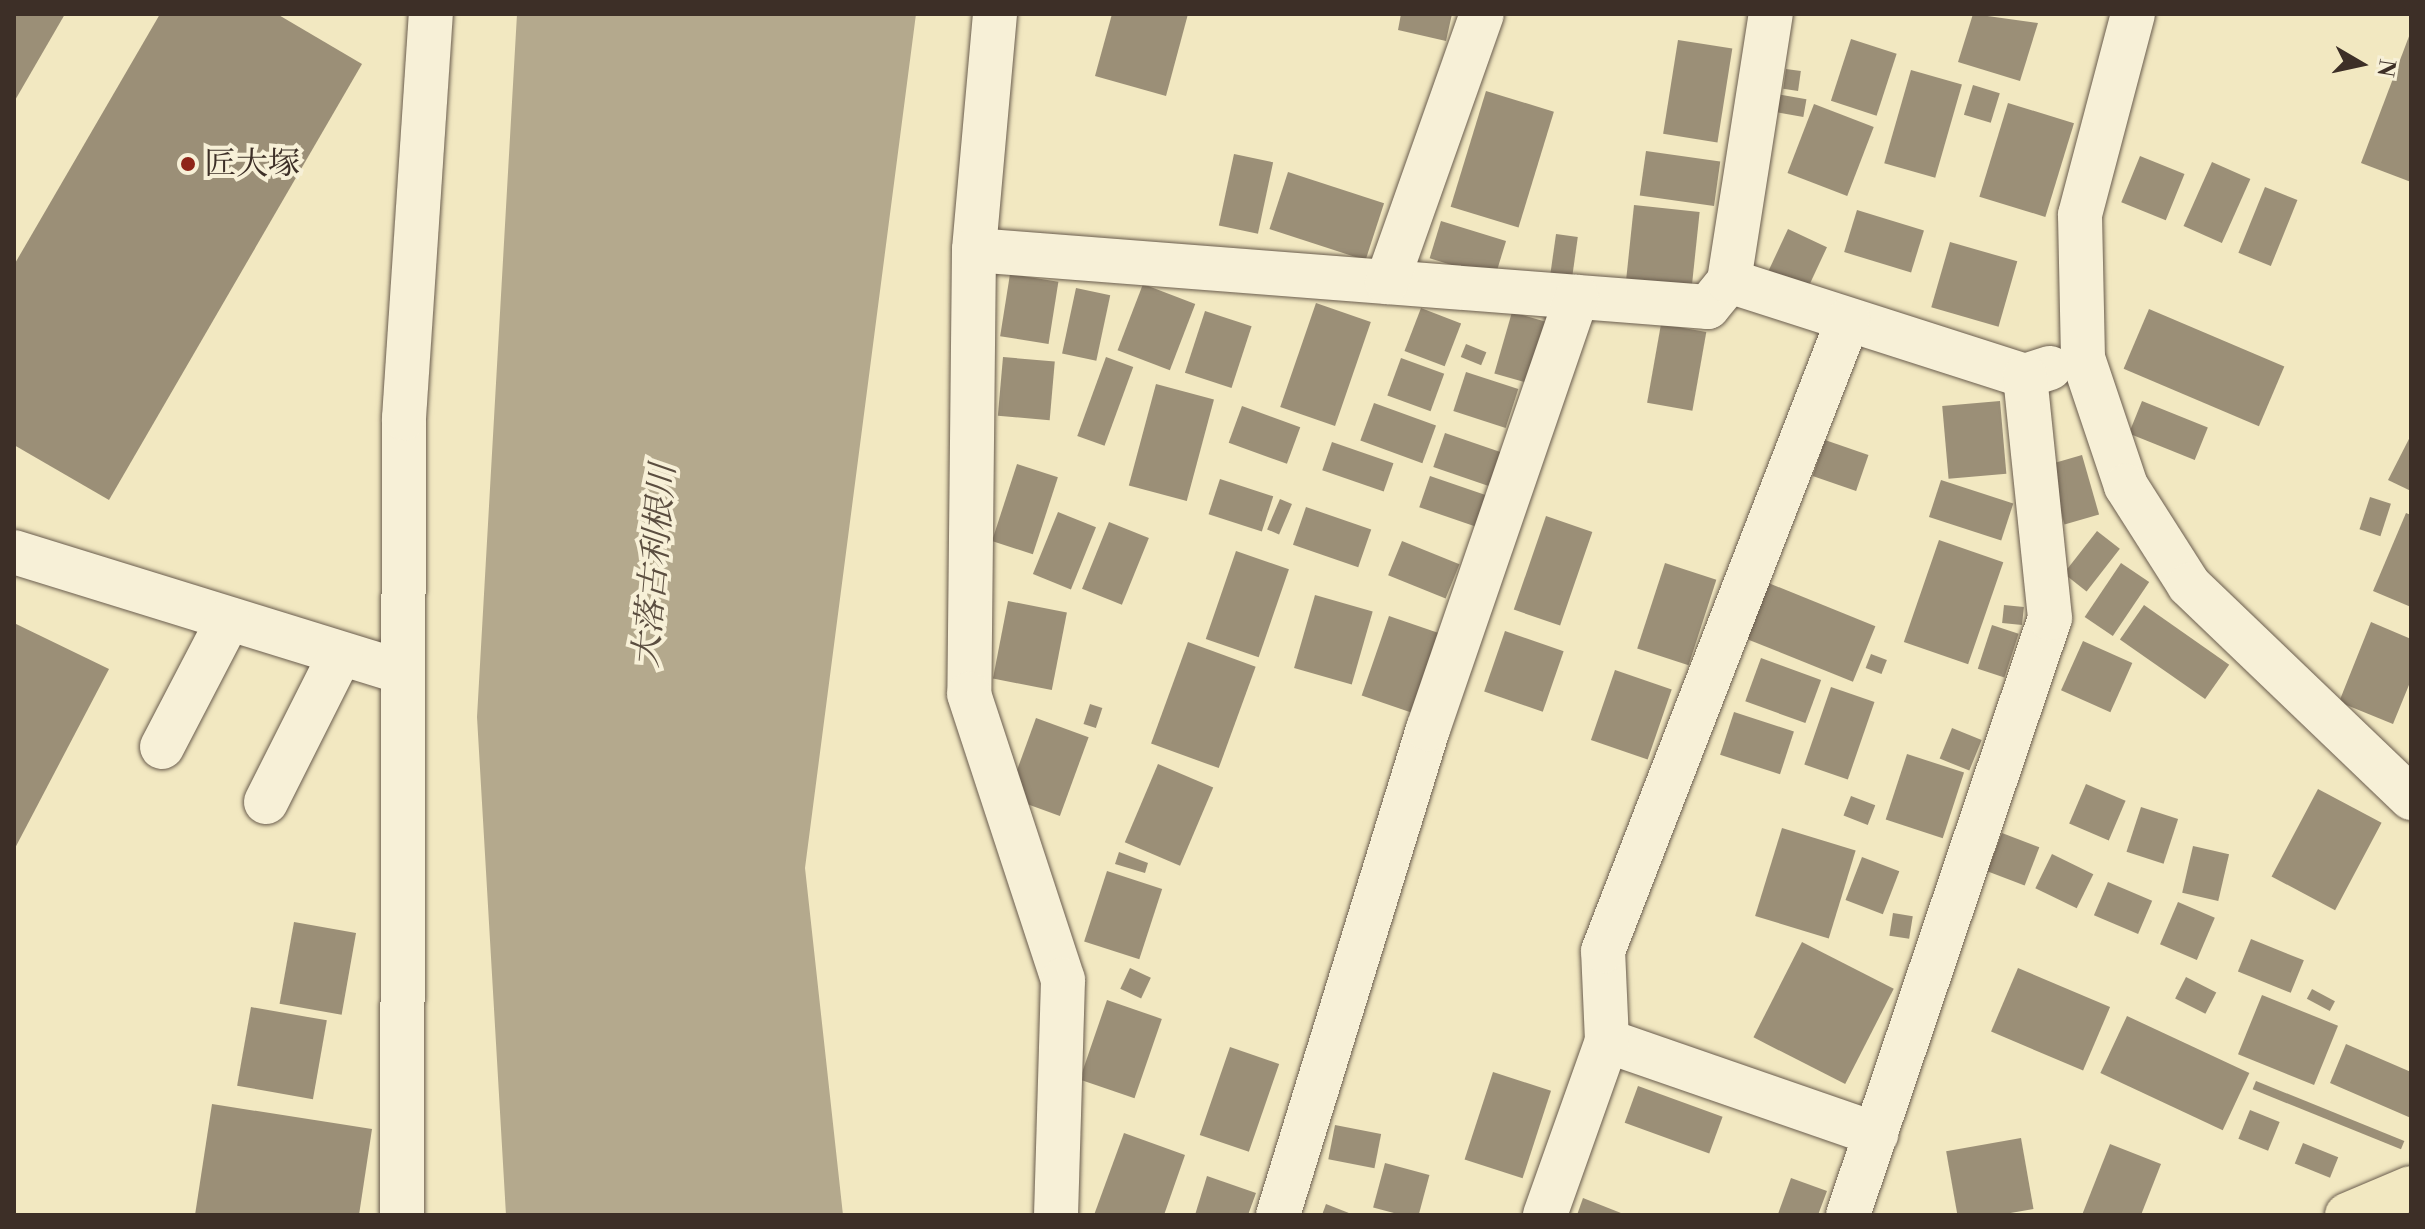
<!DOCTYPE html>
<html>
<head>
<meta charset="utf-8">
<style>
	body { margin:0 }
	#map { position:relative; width:2425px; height:1229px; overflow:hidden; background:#f2e8c1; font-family:"Libre Bodoni","Noto Serif JP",serif }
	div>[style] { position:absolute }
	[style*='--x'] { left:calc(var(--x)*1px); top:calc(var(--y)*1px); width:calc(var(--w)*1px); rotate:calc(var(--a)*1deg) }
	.water>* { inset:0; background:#b4a98d }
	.building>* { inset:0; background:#9b8f77; transform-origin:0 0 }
	.roads { filter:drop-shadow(0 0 2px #6a5d4e) drop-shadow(0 0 2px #6a5d4e) }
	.minor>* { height:44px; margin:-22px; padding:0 22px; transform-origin:22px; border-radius:22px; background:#f7f0d7 }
	.highway>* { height:44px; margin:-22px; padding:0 22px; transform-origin:22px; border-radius:22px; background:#f2e8c1 }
	.dots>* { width:22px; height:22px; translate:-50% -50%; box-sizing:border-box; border:4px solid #f7f0d7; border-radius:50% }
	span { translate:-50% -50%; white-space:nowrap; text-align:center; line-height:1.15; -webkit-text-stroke:8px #f7f0d7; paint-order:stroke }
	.poi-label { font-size:32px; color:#3d2f27 }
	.left { translate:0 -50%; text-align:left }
	.water-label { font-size:34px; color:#5b4e40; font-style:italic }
	.frame { position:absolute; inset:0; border:16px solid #3d2f27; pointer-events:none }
	.north { position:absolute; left:2321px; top:24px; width:80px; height:80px; -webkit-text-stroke:6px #f7f0d7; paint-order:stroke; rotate:99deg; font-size:22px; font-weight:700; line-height:32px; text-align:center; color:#3d2f27 }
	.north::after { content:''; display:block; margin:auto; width:28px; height:36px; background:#3d2f27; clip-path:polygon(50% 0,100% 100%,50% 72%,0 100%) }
</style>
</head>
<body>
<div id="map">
	<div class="water">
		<i style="clip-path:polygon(517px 14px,916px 14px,805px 868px,843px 1215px,506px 1215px,477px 717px)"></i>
	</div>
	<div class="building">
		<i style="clip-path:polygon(14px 14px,65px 14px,14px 102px)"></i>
		<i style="clip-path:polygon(160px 14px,277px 14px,362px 64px,109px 500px,14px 445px,14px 265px)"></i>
		<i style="clip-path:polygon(1112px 14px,1188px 14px,1166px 96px,1095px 76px)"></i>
		<i style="clip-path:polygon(1401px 14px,1452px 14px,1446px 41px,1398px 30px)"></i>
		<i style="clip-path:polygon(1973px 14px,2038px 23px,2020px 81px,1958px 62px)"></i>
		<i style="clip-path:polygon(2411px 31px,2411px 182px,2361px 163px)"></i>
		<i style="left:1851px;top:39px;width:48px;height:65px;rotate:18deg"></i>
		<i style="left:1678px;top:40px;width:55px;height:95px;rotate:9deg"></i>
		<i style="left:1786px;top:69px;width:15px;height:20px;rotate:8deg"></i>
		<i style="left:1911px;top:70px;width:53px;height:97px;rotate:16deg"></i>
		<i style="left:1973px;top:85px;width:28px;height:31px;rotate:17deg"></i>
		<i style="left:1486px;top:91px;width:71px;height:121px;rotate:17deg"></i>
		<i style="left:1771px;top:93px;width:36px;height:18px;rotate:10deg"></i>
		<i style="left:2008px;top:103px;width:69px;height:98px;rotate:17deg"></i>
		<i style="left:1814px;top:104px;width:64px;height:74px;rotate:21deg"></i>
		<i style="left:1646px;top:151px;width:75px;height:45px;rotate:8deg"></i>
		<i style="left:1234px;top:154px;width:40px;height:73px;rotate:12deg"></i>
		<i style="left:2140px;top:156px;width:48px;height:50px;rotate:22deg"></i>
		<i style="left:2212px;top:162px;width:42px;height:70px;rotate:24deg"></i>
		<i style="left:1288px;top:172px;width:101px;height:60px;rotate:18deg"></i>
		<i style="left:2265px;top:187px;width:35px;height:71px;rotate:22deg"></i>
		<i style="left:1634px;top:205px;width:66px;height:81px;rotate:6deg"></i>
		<i style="left:1857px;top:210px;width:70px;height:44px;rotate:17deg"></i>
		<i style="left:1441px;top:221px;width:68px;height:39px;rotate:17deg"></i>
		<i style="left:1788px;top:229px;width:43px;height:49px;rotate:25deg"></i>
		<i style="left:1556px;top:234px;width:22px;height:40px;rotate:8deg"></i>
		<i style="left:1950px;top:242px;width:70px;height:68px;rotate:16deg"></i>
		<i style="left:1010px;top:274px;width:49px;height:63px;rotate:9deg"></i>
		<i style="left:1143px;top:284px;width:56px;height:71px;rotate:21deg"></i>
		<i style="left:1076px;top:288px;width:35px;height:67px;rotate:12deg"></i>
		<i style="left:1316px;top:303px;width:58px;height:110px;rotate:19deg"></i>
		<i style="left:1421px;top:308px;width:43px;height:46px;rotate:21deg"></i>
		<i style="left:2149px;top:309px;width:147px;height:65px;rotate:23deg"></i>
		<i style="left:1205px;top:311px;width:49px;height:65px;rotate:18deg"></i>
		<i style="left:1512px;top:312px;width:48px;height:64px;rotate:16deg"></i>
		<i style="left:1661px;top:324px;width:46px;height:80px;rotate:10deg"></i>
		<i style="left:1466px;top:344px;width:22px;height:14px;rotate:22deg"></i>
		<i style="left:1003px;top:357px;width:52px;height:59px;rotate:5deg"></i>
		<i style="left:1106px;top:357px;width:29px;height:84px;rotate:20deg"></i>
		<i style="left:1401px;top:358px;width:46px;height:40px;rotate:20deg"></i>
		<i style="left:1466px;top:372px;width:55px;height:41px;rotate:18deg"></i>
		<i style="left:1156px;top:384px;width:60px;height:105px;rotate:15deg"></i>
		<i style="left:2000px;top:401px;width:73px;height:58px;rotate:85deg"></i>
		<i style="left:2142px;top:401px;width:71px;height:35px;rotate:22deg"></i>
		<i style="left:1374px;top:403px;width:66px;height:40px;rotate:20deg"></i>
		<i style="left:1242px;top:406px;width:62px;height:39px;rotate:20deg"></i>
		<i style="left:1445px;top:433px;width:67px;height:36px;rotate:19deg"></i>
		<i style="clip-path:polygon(2411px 435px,2411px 491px,2388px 480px)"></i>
		<i style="left:1825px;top:440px;width:46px;height:38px;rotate:19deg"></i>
		<i style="left:1332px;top:442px;width:65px;height:30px;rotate:19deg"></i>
		<i style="left:2082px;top:455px;width:62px;height:36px;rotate:74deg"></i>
		<i style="left:1017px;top:464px;width:43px;height:81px;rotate:18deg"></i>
		<i style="left:1430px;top:476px;width:61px;height:33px;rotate:19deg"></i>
		<i style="left:1220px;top:479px;width:56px;height:37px;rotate:18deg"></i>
		<i style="left:1941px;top:480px;width:76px;height:39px;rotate:18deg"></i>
		<i style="left:2370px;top:497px;width:22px;height:34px;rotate:18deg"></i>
		<i style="left:1280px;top:499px;width:13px;height:33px;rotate:23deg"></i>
		<i style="left:1306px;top:507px;width:69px;height:40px;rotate:19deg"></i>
		<i style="left:1058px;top:512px;width:41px;height:67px;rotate:22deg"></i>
		<i style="clip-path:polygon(2406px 513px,2411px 515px,2411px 607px,2373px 591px)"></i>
		<i style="left:1546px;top:516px;width:49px;height:99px;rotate:19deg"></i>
		<i style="left:1109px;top:522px;width:43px;height:72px;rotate:22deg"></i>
		<i style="left:2097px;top:531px;width:29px;height:54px;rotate:38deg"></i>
		<i style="left:1939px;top:540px;width:68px;height:108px;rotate:19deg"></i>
		<i style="left:1402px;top:541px;width:62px;height:37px;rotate:22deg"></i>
		<i style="left:1236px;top:551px;width:56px;height:93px;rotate:19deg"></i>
		<i style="left:1665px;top:563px;width:54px;height:90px;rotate:18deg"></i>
		<i style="left:2121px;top:563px;width:34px;height:65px;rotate:34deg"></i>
		<i style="left:1766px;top:582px;width:118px;height:60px;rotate:22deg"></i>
		<i style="left:1315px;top:595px;width:60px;height:76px;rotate:16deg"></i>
		<i style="left:1008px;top:601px;width:60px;height:79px;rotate:11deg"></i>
		<i style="left:2004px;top:605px;width:20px;height:18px;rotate:6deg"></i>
		<i style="left:2144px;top:605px;width:104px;height:42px;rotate:35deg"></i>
		<i style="left:1389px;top:616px;width:54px;height:84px;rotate:19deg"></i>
		<i style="clip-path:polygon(2371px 622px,2411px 639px,2411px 680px,2393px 724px,2339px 702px)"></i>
		<i style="clip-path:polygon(14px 623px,109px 669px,14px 850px)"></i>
		<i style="left:1992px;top:625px;width:28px;height:46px;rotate:18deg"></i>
		<i style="left:1505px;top:631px;width:62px;height:64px;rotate:19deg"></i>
		<i style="left:2083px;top:641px;width:54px;height:54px;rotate:24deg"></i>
		<i style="left:1188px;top:642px;width:72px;height:108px;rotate:20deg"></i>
		<i style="left:1871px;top:654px;width:17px;height:15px;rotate:21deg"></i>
		<i style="left:1761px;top:658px;width:64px;height:46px;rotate:20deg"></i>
		<i style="left:1615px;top:670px;width:60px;height:74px;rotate:19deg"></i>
		<i style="left:1831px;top:687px;width:46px;height:82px;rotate:19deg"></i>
		<i style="left:1090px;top:704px;width:13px;height:21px;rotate:18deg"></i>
		<i style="left:1734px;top:712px;width:63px;height:45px;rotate:18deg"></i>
		<i style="left:1036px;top:718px;width:56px;height:84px;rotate:20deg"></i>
		<i style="left:1952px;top:728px;width:32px;height:33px;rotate:22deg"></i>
		<i style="left:1907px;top:754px;width:60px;height:69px;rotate:18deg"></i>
		<i style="left:1158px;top:764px;width:60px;height:85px;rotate:23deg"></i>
		<i style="left:2086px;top:784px;width:43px;height:43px;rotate:23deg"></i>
		<i style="left:2318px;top:789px;width:72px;height:99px;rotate:28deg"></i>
		<i style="left:1851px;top:796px;width:26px;height:21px;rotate:21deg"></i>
		<i style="left:2141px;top:807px;width:39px;height:47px;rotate:18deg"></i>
		<i style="left:1782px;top:828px;width:77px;height:92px;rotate:17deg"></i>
		<i style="left:2002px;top:833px;width:40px;height:41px;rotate:21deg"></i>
		<i style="left:2193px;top:846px;width:37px;height:48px;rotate:13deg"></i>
		<i style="clip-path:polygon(1119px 852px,1148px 863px,1145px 873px,1115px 864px)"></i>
		<i style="left:2052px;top:854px;width:46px;height:38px;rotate:26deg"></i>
		<i style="left:1862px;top:857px;width:40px;height:46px;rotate:21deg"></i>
		<i style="left:1107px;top:871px;width:58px;height:74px;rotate:18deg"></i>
		<i style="left:2108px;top:882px;width:48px;height:36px;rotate:23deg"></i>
		<i style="left:2178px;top:902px;width:40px;height:46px;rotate:23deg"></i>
		<i style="left:1893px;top:913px;width:20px;height:23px;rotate:9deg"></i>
		<i style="left:294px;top:922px;width:63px;height:83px;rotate:10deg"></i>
		<i style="left:2251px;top:939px;width:57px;height:35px;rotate:22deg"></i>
		<i style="left:1802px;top:942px;width:103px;height:107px;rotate:27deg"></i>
		<i style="left:1130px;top:968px;width:23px;height:23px;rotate:25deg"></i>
		<i style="left:2018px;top:968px;width:100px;height:69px;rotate:23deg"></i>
		<i style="left:2186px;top:977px;width:34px;height:24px;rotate:27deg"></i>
		<i style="left:2312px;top:989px;width:26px;height:11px;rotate:28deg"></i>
		<i style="left:2262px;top:995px;width:82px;height:64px;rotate:22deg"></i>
		<i style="left:1107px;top:1000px;width:58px;height:84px;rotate:19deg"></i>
		<i style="left:251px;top:1007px;width:77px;height:80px;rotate:10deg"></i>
		<i style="left:2127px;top:1016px;width:135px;height:63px;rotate:25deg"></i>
		<i style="clip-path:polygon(2346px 1044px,2411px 1072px,2411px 1118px,2330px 1083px)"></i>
		<i style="left:1230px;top:1047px;width:52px;height:93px;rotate:19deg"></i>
		<i style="left:1493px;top:1072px;width:61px;height:92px;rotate:18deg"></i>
		<i style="left:2256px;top:1081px;width:160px;height:9px;rotate:22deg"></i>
		<i style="left:1638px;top:1086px;width:90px;height:39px;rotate:20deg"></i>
		<i style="clip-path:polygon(212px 1104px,372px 1129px,359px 1215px,195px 1215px)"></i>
		<i style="left:2250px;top:1110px;width:32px;height:31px;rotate:22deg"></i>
		<i style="left:1335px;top:1125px;width:47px;height:35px;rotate:11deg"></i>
		<i style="clip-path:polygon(1124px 1133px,1185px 1155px,1164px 1215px,1094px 1215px)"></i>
		<i style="left:2021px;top:1138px;width:72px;height:76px;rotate:80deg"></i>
		<i style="left:2303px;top:1143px;width:38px;height:22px;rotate:22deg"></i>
		<i style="clip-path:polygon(2110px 1144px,2161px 1164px,2141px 1215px,2082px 1215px)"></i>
		<i style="left:1385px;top:1163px;width:46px;height:46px;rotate:15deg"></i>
		<i style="clip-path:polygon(1207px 1176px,1256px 1193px,1248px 1215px,1195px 1215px)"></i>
		<i style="clip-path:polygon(1791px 1178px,1827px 1191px,1818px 1215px,1778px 1214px)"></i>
		<i style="clip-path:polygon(1583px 1198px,1626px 1215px,1577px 1215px)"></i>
		<i style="clip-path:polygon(1326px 1204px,1354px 1215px,1322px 1215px)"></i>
	</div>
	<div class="roads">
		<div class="minor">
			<i style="--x:995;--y:14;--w:237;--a:95.1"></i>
			<i style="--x:974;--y:250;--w:444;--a:90.6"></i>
			<i style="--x:969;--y:694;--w:301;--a:71.8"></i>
			<i style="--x:1063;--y:980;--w:235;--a:91.7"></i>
			<i style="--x:2133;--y:14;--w:208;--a:104.8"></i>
			<i style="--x:2080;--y:215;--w:143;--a:88.8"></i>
			<i style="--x:2083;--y:358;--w:135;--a:71.4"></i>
			<i style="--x:2126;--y:486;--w:117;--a:57.5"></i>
			<i style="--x:2189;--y:585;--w:308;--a:43.8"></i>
			<i style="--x:974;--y:250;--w:736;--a:4.44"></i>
			<i style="--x:1708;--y:307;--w:33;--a:-51"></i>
			<i style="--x:1729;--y:281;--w:270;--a:-81.1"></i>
			<i style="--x:1729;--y:281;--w:311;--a:17.8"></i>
			<i style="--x:2025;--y:376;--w:26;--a:-18"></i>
			<i style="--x:1387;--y:282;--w:284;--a:-70.5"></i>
			<i style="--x:14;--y:552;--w:406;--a:17.2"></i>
			<i style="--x:162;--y:747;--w:143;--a:-62.5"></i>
			<i style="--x:266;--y:802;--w:165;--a:-63.3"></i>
			<i style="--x:1607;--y:1041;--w:285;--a:19.1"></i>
			<i style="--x:402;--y:1215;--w:797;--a:-89.86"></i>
			<i style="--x:404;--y:418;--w:405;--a:-86.2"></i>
			<i style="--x:1278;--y:1215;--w:509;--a:-72.85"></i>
			<i style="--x:1428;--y:729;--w:457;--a:-71"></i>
			<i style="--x:1545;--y:1215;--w:185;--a:-70.4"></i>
			<i style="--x:1607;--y:1041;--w:90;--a:-92.5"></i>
			<i style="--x:1603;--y:951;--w:677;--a:-68.78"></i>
			<i style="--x:1848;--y:1215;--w:630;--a:-71.31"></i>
			<i style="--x:2050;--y:618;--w:243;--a:-95.9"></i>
		</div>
		<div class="highway">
			<i style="--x:2347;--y:1215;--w:69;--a:-22.9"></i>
		</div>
	</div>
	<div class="dots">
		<i style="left:188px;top:164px;background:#8f2418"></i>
	</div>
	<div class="poi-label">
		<span class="left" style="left:204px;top:164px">匠大塚</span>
	</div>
	<div class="water-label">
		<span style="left:656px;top:566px;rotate:-85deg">大落古利根川</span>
	</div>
	<div class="frame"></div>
	<div class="north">N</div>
</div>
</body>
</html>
